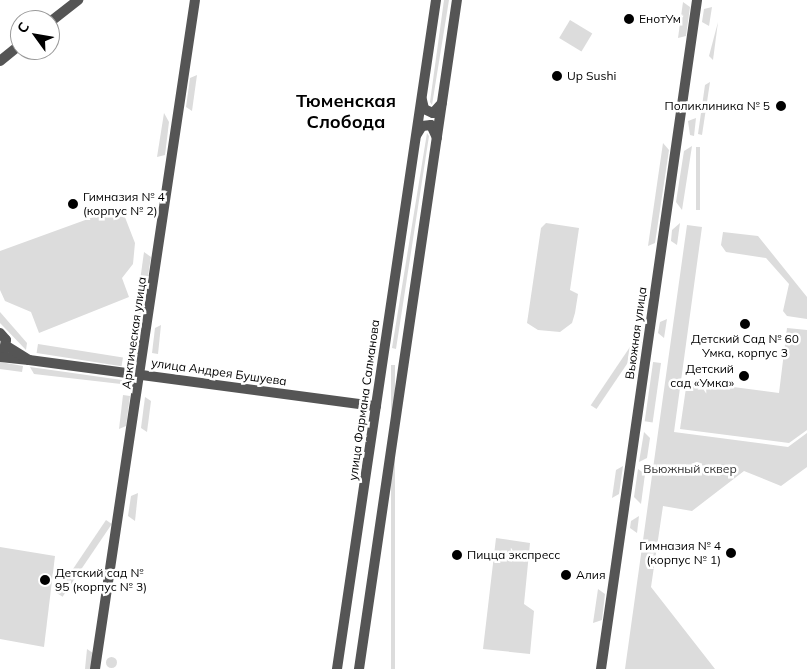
<!DOCTYPE html>
<html>
<head>
<meta charset="utf-8">
<style>
	body { margin:0 }
	#map { position:relative; width:807px; height:669px; overflow:hidden; background:#fff; font-family:Mulish,sans-serif }
	div>[style] { position:absolute }
	[style*='--x'] { left:calc(var(--x)*1px); top:calc(var(--y)*1px); width:calc(var(--w)*1px); rotate:calc(var(--a)*1deg) }
	.green>* { inset:0; background:#dcdcdc; transform-origin:0 0 }
	.round { border-radius:50% }
	.minor>* { height:10px; margin:-5px; padding:0 5px; transform-origin:5px; border-radius:5px; background:#555 }
	.tertiary>* { height:10px; margin:-5px; padding:0 5px; transform-origin:5px; border-radius:5px; background:#555 }
	.dots>* { width:14px; height:14px; translate:-50% -50%; box-sizing:border-box; border:2px solid #fff; border-radius:50% }
	span { translate:-50% -50%; white-space:nowrap; text-align:center; line-height:1.15; -webkit-text-stroke:5px #fff; paint-order:stroke }
	.poi-label { font-size:12px; color:#000 }
	.left { translate:0 -50%; text-align:left }
	.right { translate:-100% -50%; text-align:right }
	.street-label { font-size:12px; color:#000 }
	.park-label { font-size:12px; color:#333 }
	.district-label { font-size:18px; color:#000; font-weight:700 }
	.north { position:absolute; left:10px; top:10px; width:50px; height:50px; box-sizing:border-box; background:#fff; border:1px solid #999; border-radius:50%; rotate:302deg; font-size:14px; font-weight:700; line-height:20px; text-align:center; color:#000 }
	.north::after { content:''; display:block; margin:auto; width:18px; height:22px; background:#000; clip-path:polygon(50% 0,100% 100%,50% 72%,0 100%) }
</style>
</head>
<body>
<div id="map">
	<div class="green">
		<i style="clip-path:polygon(444px 0,449px 0,432px 105px,430px 102px)"></i>
		<i style="clip-path:polygon(683px 2px,690px 7px,686px 36px,678px 38px)"></i>
		<i style="clip-path:polygon(712px 7px,709px 26px,702px 22px,704px 9px)"></i>
		<i style="left:570px;top:20px;width:26px;height:21px;rotate:31deg"></i>
		<i style="clip-path:polygon(718px 22px,713px 60px,709px 56px)"></i>
		<i style="clip-path:polygon(197px 75px,192px 111px,186px 107px,190px 78px)"></i>
		<i style="clip-path:polygon(710px 82px,702px 135px,698px 134px,705px 85px)"></i>
		<i style="clip-path:polygon(164px 113px,169px 122px,165px 155px,157px 157px)"></i>
		<i style="clip-path:polygon(696px 118px,694px 136px,690px 135px,688px 121px)"></i>
		<i style="clip-path:polygon(427px 133px,429px 136px,396px 349px,392px 348px)"></i>
		<i style="clip-path:polygon(663px 143px,669px 150px,655px 243px,648px 246px)"></i>
		<i style="clip-path:polygon(692px 146px,682px 210px,676px 202px,684px 151px)"></i>
		<i style="left:696px;top:147px;width:4px;height:63px"></i>
		<i style="clip-path:polygon(121px 207px,135px 243px,133px 264px,122px 278px,129px 297px,39px 333px,31px 312px,5px 301px,0 290px,0 251px)"></i>
		<i style="clip-path:polygon(546px 223px,579px 228px,570px 290px,578px 294px,575px 313px,572px 323px,560px 332px,538px 330px,527px 323px,541px 228px)"></i>
		<i style="clip-path:polygon(680px 223px,677px 245px,671px 241px,672px 230px)"></i>
		<i style="clip-path:polygon(687px 225px,702px 227px,674px 432px,788px 447px,807px 433px,807px 467px,781px 486px,744px 471px,692px 511px,663px 506px,651px 587px,715px 669px,625px 669px)"></i>
		<i style="clip-path:polygon(723px 232px,758px 236px,807px 297px,807px 319px,787px 316px,783px 311px,789px 284px,766px 258px,726px 252px,721px 245px)"></i>
		<i style="clip-path:polygon(144px 252px,151px 257px,136px 351px,131px 346px)"></i>
		<i style="clip-path:polygon(0 312px,27px 343px,26px 350px,0 323px)"></i>
		<i style="clip-path:polygon(667px 319px,664px 338px,658px 333px,660px 322px)"></i>
		<i style="clip-path:polygon(161px 325px,158px 354px,152px 353px,155px 328px)"></i>
		<i style="clip-path:polygon(787px 328px,807px 330px,807px 430px,789px 443px,680px 429px,687px 381px,779px 393px)"></i>
		<i style="left:636px;top:338px;width:7px;height:81px;rotate:34deg"></i>
		<i style="left:38px;top:344px;width:86px;height:9px;rotate:9deg"></i>
		<i style="clip-path:polygon(0 362px,23px 366px,22px 372px,0 369px)"></i>
		<i style="left:661px;top:363px;width:60px;height:8px;rotate:98deg"></i>
		<i style="left:391px;top:365px;width:4px;height:307px"></i>
		<i style="clip-path:polygon(30px 367px,122px 380px,121px 384px,34px 374px)"></i>
		<i style="clip-path:polygon(123px 395px,130px 396px,126px 426px,119px 429px)"></i>
		<i style="clip-path:polygon(145px 397px,151px 401px,147px 432px,141px 428px)"></i>
		<i style="clip-path:polygon(644px 432px,650px 438px,647px 458px,639px 462px)"></i>
		<i style="clip-path:polygon(623px 466px,619px 494px,612px 498px,616px 470px)"></i>
		<i style="clip-path:polygon(638px 469px,645px 474px,641px 504px,634px 497px)"></i>
		<i style="clip-path:polygon(138px 493px,135px 521px,128px 516px,131px 496px)"></i>
		<i style="clip-path:polygon(639px 516px,637px 533px,630px 528px,631px 521px)"></i>
		<i style="left:106px;top:520px;width:7px;height:88px;rotate:34deg"></i>
		<i style="clip-path:polygon(496px 538px,530px 543px,524px 604px,534px 611px,530px 654px,483px 649px)"></i>
		<i style="clip-path:polygon(0 547px,55px 556px,44px 647px,0 639px)"></i>
		<i style="clip-path:polygon(598px 589px,605px 594px,602px 620px,593px 623px)"></i>
		<i style="clip-path:polygon(87px 649px,93px 653px,91px 669px,85px 669px)"></i>
		<i class="round" style="left:105.5px;top:656.5px;width:11px;height:11px"></i>
	</div>
	<div class="minor">
		<i style="--x:50;--y:22;--w:36;--a:-38"></i>
		<i style="--x:0;--y:61;--w:26;--a:-39"></i>
		<i style="--x:422;--y:100;--w:9;--a:77"></i>
		<i style="--x:424;--y:109;--w:10;--a:24"></i>
		<i style="--x:433;--y:113;--w:13;--a:-48"></i>
		<i style="--x:417;--y:134;--w:9;--a:-58"></i>
		<i style="--x:422;--y:126;--w:9;--a:-6"></i>
		<i style="--x:431;--y:125;--w:14;--a:65"></i>
		<i style="--x:0;--y:333;--w:9;--a:49"></i>
		<i style="--x:6;--y:340;--w:10;--a:101"></i>
		<i style="--x:0;--y:357;--w:29;--a:6"></i>
		<i style="--x:29;--y:360;--w:26;--a:-148"></i>
		<i style="--x:29;--y:360;--w:350;--a:7.6"></i>
		<i style="--x:95;--y:669;--w:676;--a:-81.5"></i>
		<i style="--x:601;--y:669;--w:676;--a:-81.83"></i>
	</div>
	<div class="tertiary">
		<i style="--x:337;--y:669;--w:676;--a:-81.58"></i>
		<i style="--x:359;--y:669;--w:676;--a:-81.67"></i>
	</div>
	<div class="dots">
		<i style="left:629px;top:19px;background:#000"></i>
		<i style="left:557px;top:76px;background:#000"></i>
		<i style="left:781px;top:106px;background:#000"></i>
		<i style="left:73px;top:204px;background:#000"></i>
		<i style="left:745px;top:324px;background:#000"></i>
		<i style="left:744px;top:376px;background:#000"></i>
		<i style="left:731px;top:553px;background:#000"></i>
		<i style="left:457px;top:555px;background:#000"></i>
		<i style="left:566px;top:575px;background:#000"></i>
		<i style="left:45px;top:580px;background:#000"></i>
	</div>
	<div class="poi-label">
		<span class="left" style="left:639px;top:19px">ЕнотУм</span>
		<span class="left" style="left:567px;top:76px">Up Sushi</span>
		<span class="right" style="left:770px;top:106px">Поликлиника № 5</span>
		<span class="left" style="left:83px;top:204px">Гимназия № 4<br>(корпус № 2)</span>
		<span style="left:745px;top:346px">Детский Сад № 60<br>Умка, корпус 3</span>
		<span class="right" style="left:734px;top:376px">Детский<br>сад «Умка»</span>
		<span class="right" style="left:721px;top:553px">Гимназия № 4<br>(корпус № 1)</span>
		<span class="left" style="left:467px;top:555px">Пицца экспресс</span>
		<span class="left" style="left:55px;top:580px">Детский сад №<br>95 (корпус № 3)</span>
		<span class="left" style="left:576px;top:575px">Алия</span>
	</div>
	<div class="street-label">
		<span style="left:134px;top:333px;rotate:-82deg">Арктическая улица</span>
		<span style="left:636px;top:333px;rotate:-82deg">Вьюжная улица</span>
		<span style="left:219px;top:372px;rotate:8deg">улица Андрея Бушуева</span>
		<span style="left:364px;top:400px;rotate:-82deg">улица Фармана Салманова</span>
	</div>
	<div class="park-label">
		<span style="left:690px;top:469px">Вьюжный сквер</span>
	</div>
	<div class="district-label">
		<span style="left:346px;top:112px">Тюменская<br>Слобода</span>
	</div>
	<div class="north">С</div>
</div>
</body>
</html>
